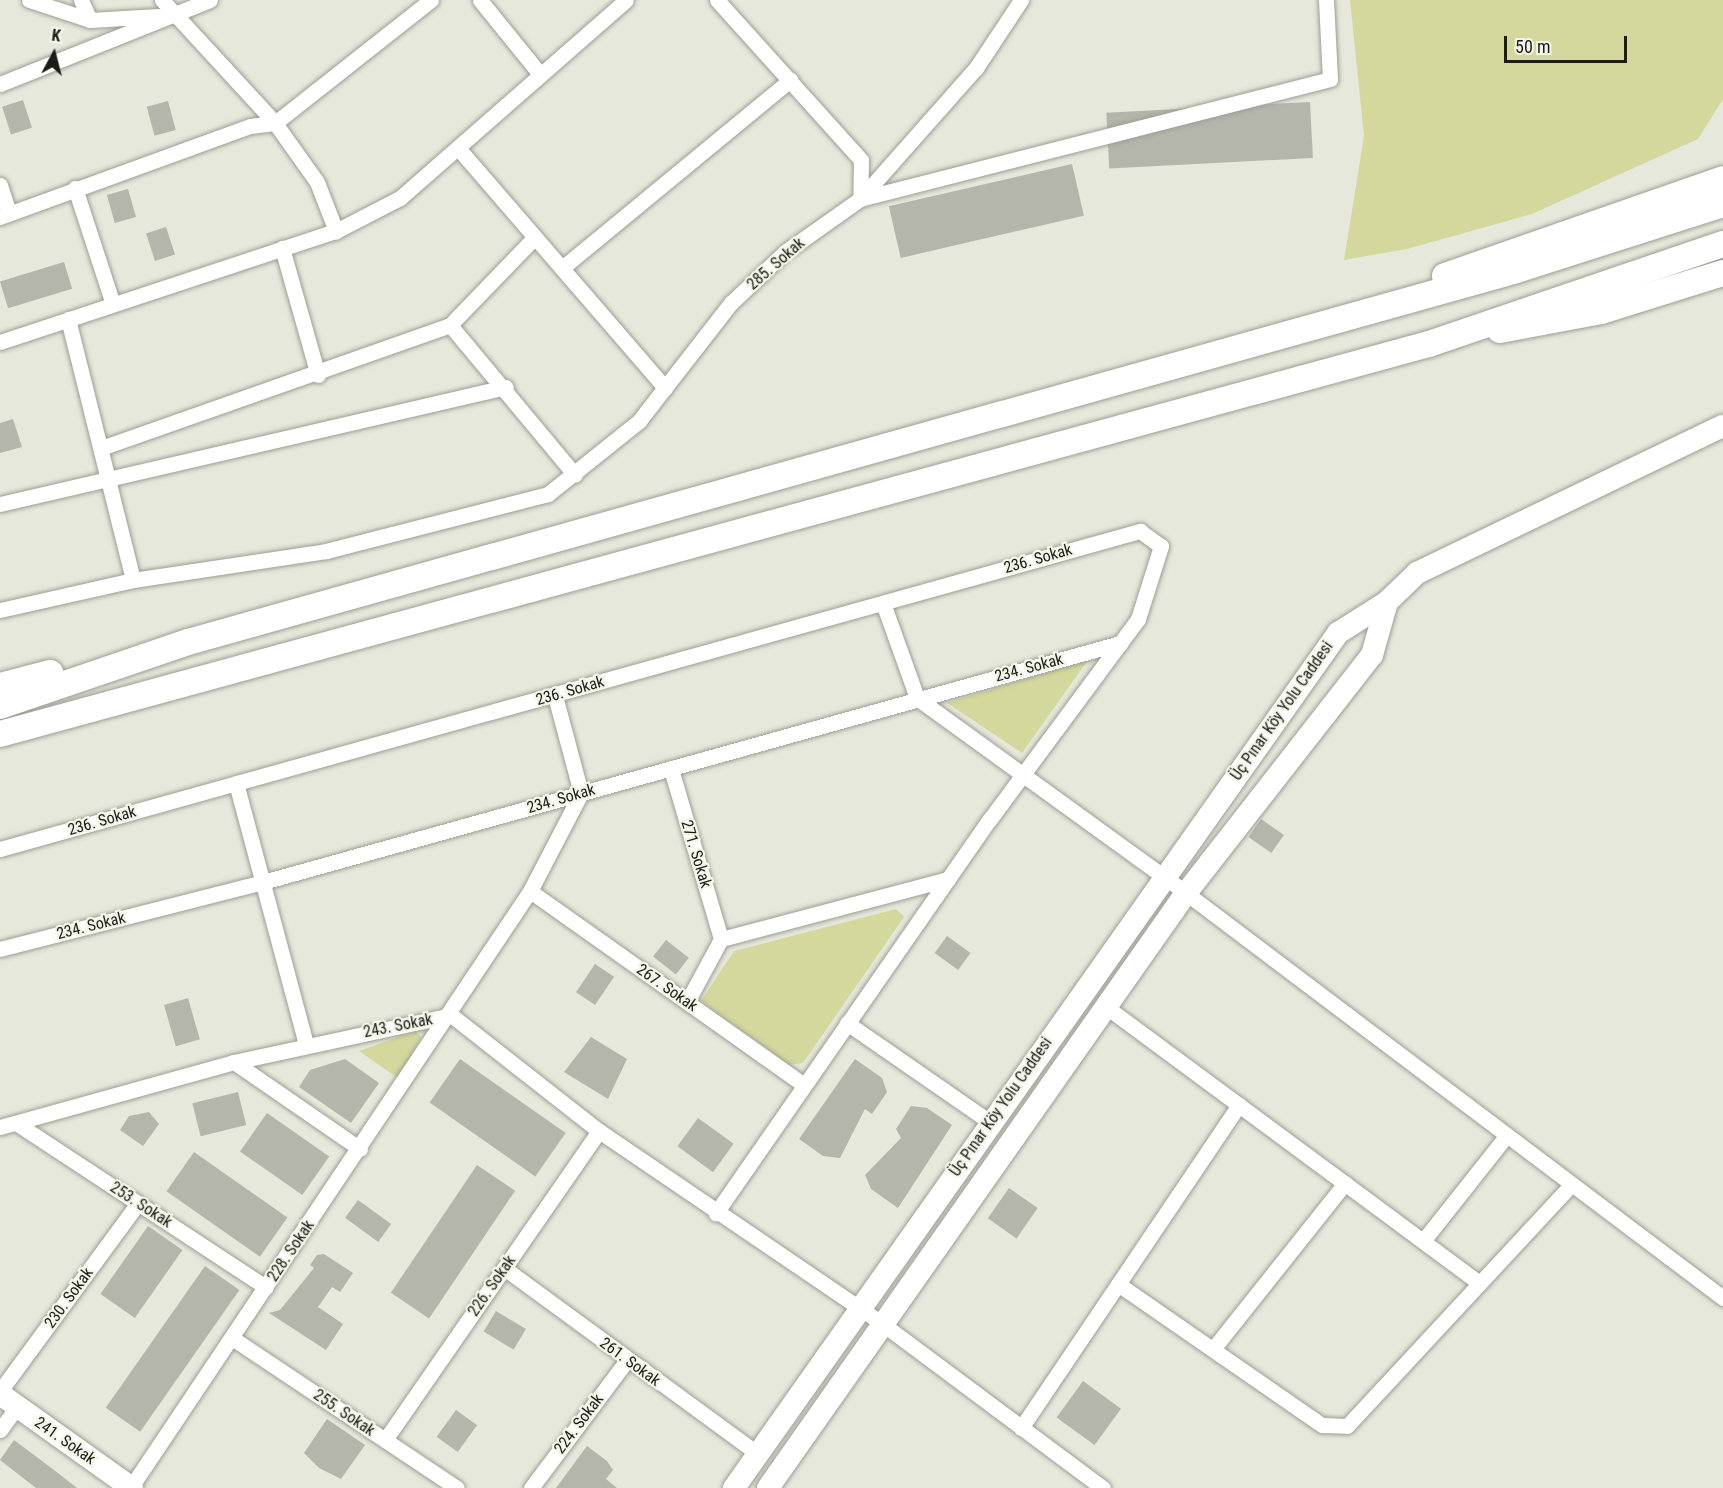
<!DOCTYPE html>
<html>
<head>
<meta charset="utf-8">
<style>
	body { margin:0 }
	#map { position:relative; width:1723px; height:1488px; overflow:hidden; background:#e6e8dc; font-family:"Roboto Condensed",sans-serif }
	div>[style] { position:absolute }
	[style*='--x'] { left:calc(var(--x)*1px); top:calc(var(--y)*1px); width:calc(var(--w)*1px); rotate:calc(var(--a)*1deg) }
	.green>* { inset:0; background:#d4d89c }
	.building>* { inset:0; background:#b5b6ab; transform-origin:0 0 }
	.roads { filter:drop-shadow(0 0 2px #9d9e93) drop-shadow(0 0 2px #9d9e93) }
	.minor>* { height:15px; margin:-7.5px; padding:0 7.5px; transform-origin:7.5px; border-radius:7.5px; background:#fff }
	.secondary>* { height:22px; margin:-11px; padding:0 11px; transform-origin:11px; border-radius:11px; background:#fff }
	.trunk>* { height:26px; margin:-13px; padding:0 13px; transform-origin:13px; border-radius:13px; background:#fff }
	span { translate:-50% -50%; white-space:nowrap; text-align:center; line-height:1.15; -webkit-text-stroke:4.5px #f4f5e9; paint-order:stroke }
	.street-label { font-size:16px; color:#1c1d18 }
	.north { position:absolute; left:24px; top:24px; width:60px; height:60px; -webkit-text-stroke:4px #f4f5e9; paint-order:stroke; rotate:7deg; font-size:16px; font-weight:700; line-height:24px; text-align:center; color:#1c1d18 }
	.north::after { content:''; display:block; margin:auto; width:21px; height:27px; background:#1c1d18; clip-path:polygon(50% 0,100% 100%,50% 72%,0 100%) }
	.scale { position:absolute; left:1504px; top:36px; width:123px; height:27px; box-sizing:border-box; border:3px solid #1c1d18; border-top:0; padding-left:8px; font-size:18px; line-height:21px; white-space:nowrap; color:#1c1d18; -webkit-text-stroke:4px #f4f5e9; paint-order:stroke }
</style>
</head>
<body>
<div id="map">
	<div class="green">
		<i style="clip-path:polygon(1350px 0,1723px 0,1723px 99px,1698px 139px,1532px 214px,1407px 249px,1344px 260px,1364px 136px)"></i>
		<i style="clip-path:polygon(1088px 660px,1022px 753px,947px 703px)"></i>
		<i style="clip-path:polygon(896px 909px,904px 917px,803px 1063px,789px 1065px,701px 1001px,734px 951px)"></i>
		<i style="clip-path:polygon(415px 1031px,421px 1037px,399px 1079px,359px 1051px)"></i>
	</div>
	<div class="building">
		<i style="left:23px;top:100px;width:29px;height:22px;rotate:72deg"></i>
		<i style="left:168px;top:101px;width:30px;height:22px;rotate:75deg"></i>
		<i style="left:1310px;top:102px;width:56px;height:204px;rotate:87deg"></i>
		<i style="left:1072px;top:164px;width:53px;height:188px;rotate:77deg"></i>
		<i style="left:128px;top:189px;width:29px;height:22px;rotate:74deg"></i>
		<i style="left:166px;top:227px;width:29px;height:21px;rotate:72deg"></i>
		<i style="left:64px;top:262px;width:28px;height:67px;rotate:73deg"></i>
		<i style="clip-path:polygon(13px 419px,22px 447px,0 453px,0 423px)"></i>
		<i style="left:1261px;top:819px;width:28px;height:22px;rotate:35deg"></i>
		<i style="left:947px;top:936px;width:29px;height:21px;rotate:36deg"></i>
		<i style="left:666px;top:940px;width:29px;height:21px;rotate:38deg"></i>
		<i style="left:595px;top:964px;width:23px;height:34px;rotate:34deg"></i>
		<i style="left:188px;top:998px;width:43px;height:25px;rotate:74deg"></i>
		<i style="clip-path:polygon(591px 1037px,627px 1059px,608px 1099px,564px 1072px)"></i>
		<i style="clip-path:polygon(345px 1059px,379px 1083px,351px 1123px,299px 1087px,310px 1070px)"></i>
		<i style="left:460px;top:1059px;width:129px;height:53px;rotate:35deg"></i>
		<i style="clip-path:polygon(855px 1059px,882px 1078px,887px 1092px,872px 1114px,865px 1109px,840px 1158px,823px 1156px,799px 1139px)"></i>
		<i style="left:238px;top:1092px;width:34px;height:47px;rotate:76deg"></i>
		<i style="clip-path:polygon(911px 1106px,927px 1108px,952px 1125px,898px 1208px,871px 1189px,865px 1175px,901px 1138px,896px 1129px)"></i>
		<i style="clip-path:polygon(149px 1112px,159px 1124px,143px 1146px,120px 1130px,129px 1116px)"></i>
		<i style="left:267px;top:1113px;width:76px;height:47px;rotate:35deg"></i>
		<i style="left:698px;top:1118px;width:44px;height:35px;rotate:36deg"></i>
		<i style="left:194px;top:1152px;width:114px;height:48px;rotate:35deg"></i>
		<i style="left:477px;top:1165px;width:46px;height:154px;rotate:34deg"></i>
		<i style="left:1009px;top:1188px;width:35px;height:37px;rotate:35deg"></i>
		<i style="left:358px;top:1200px;width:41px;height:22px;rotate:36deg"></i>
		<i style="left:148px;top:1226px;width:42px;height:83px;rotate:35deg"></i>
		<i style="clip-path:polygon(324px 1254px,353px 1273px,340px 1292px,332px 1287px,318px 1307px,343px 1324px,326px 1350px,269px 1313px,280px 1310px,314px 1268px,310px 1265px,317px 1255px)"></i>
		<i style="left:205px;top:1266px;width:42px;height:173px;rotate:35deg"></i>
		<i style="left:496px;top:1311px;width:35px;height:24px;rotate:31deg"></i>
		<i style="left:1083px;top:1381px;width:47px;height:45px;rotate:36deg"></i>
		<i style="left:456px;top:1410px;width:26px;height:33px;rotate:36deg"></i>
		<i style="clip-path:polygon(327px 1419px,365px 1445px,341px 1479px,319px 1468px,304px 1453px)"></i>
		<i style="clip-path:polygon(14px 1440px,54px 1470px,77px 1488px,36px 1488px,0 1460px)"></i>
		<i style="clip-path:polygon(587px 1446px,607px 1461px,613px 1470px,606px 1479px,617px 1488px,556px 1488px)"></i>
	</div>
	<div class="roads">
		<div class="minor">
			<i style="--x:29;--y:0;--w:64;--a:18.2"></i>
			<i style="--x:90;--y:20;--w:69;--a:-3.3"></i>
			<i style="--x:81;--y:0;--w:22;--a:66"></i>
			<i style="--x:162;--y:0;--w:167;--a:47.4"></i>
			<i style="--x:275;--y:123;--w:72;--a:54.6"></i>
			<i style="--x:317;--y:182;--w:53;--a:68.8"></i>
			<i style="--x:480;--y:0;--w:95;--a:51"></i>
			<i style="--x:717;--y:0;--w:215;--a:48"></i>
			<i style="--x:861;--y:160;--w:39;--a:91"></i>
			<i style="--x:860;--y:199;--w:485;--a:-14.3"></i>
			<i style="--x:1330;--y:79;--w:79;--a:-92.9"></i>
			<i style="--x:0;--y:84;--w:226;--a:-21.8"></i>
			<i style="--x:458;--y:148;--w:317;--a:49.2"></i>
			<i style="--x:0;--y:185;--w:29;--a:72"></i>
			<i style="--x:75;--y:188;--w:122;--a:71.9"></i>
			<i style="--x:0;--y:217;--w:266;--a:-20"></i>
			<i style="--x:250;--y:126;--w:25;--a:-7"></i>
			<i style="--x:275;--y:123;--w:199;--a:-38.3"></i>
			<i style="--x:282;--y:248;--w:132;--a:74.2"></i>
			<i style="--x:562;--y:268;--w:296;--a:-39.5"></i>
			<i style="--x:68;--y:319;--w:269;--a:76"></i>
			<i style="--x:450;--y:325;--w:195;--a:50.2"></i>
			<i style="--x:0;--y:342;--w:354;--a:-18.3"></i>
			<i style="--x:336;--y:231;--w:72;--a:-27.3"></i>
			<i style="--x:400;--y:198;--w:300;--a:-41.2"></i>
			<i style="--x:101;--y:448;--w:370;--a:-19.4"></i>
			<i style="--x:450;--y:325;--w:121;--a:-46"></i>
			<i style="--x:0;--y:504;--w:519;--a:-13.02"></i>
			<i style="--x:883;--y:603;--w:101;--a:70.3"></i>
			<i style="--x:917;--y:698;--w:332;--a:35.9"></i>
			<i style="--x:1186;--y:893;--w:673;--a:37.02"></i>
			<i style="--x:0;--y:610;--w:136;--a:-12.7"></i>
			<i style="--x:133;--y:580;--w:195;--a:-8.5"></i>
			<i style="--x:326;--y:551;--w:229;--a:-14.4"></i>
			<i style="--x:548;--y:494;--w:117;--a:-38.7"></i>
			<i style="--x:639;--y:421;--w:150;--a:-52.1"></i>
			<i style="--x:731;--y:303;--w:74;--a:-43.4"></i>
			<i style="--x:785;--y:252;--w:92;--a:-35.2"></i>
			<i style="--x:860;--y:199;--w:175;--a:-48.5"></i>
			<i style="--x:976;--y:68;--w:82;--a:-56.5"></i>
			<i style="--x:671;--y:769;--w:177;--a:73.6"></i>
			<i style="--x:236;--y:783;--w:271;--a:75"></i>
			<i style="--x:0;--y:849;--w:1184;--a:-15.59"></i>
			<i style="--x:1140;--y:531;--w:26;--a:36"></i>
			<i style="--x:1161;--y:546;--w:77;--a:107.5"></i>
			<i style="--x:1138;--y:619;--w:250;--a:126.5"></i>
			<i style="--x:989;--y:820;--w:479;--a:124.8"></i>
			<i style="--x:530;--y:891;--w:336;--a:35.3"></i>
			<i style="--x:0;--y:949;--w:271;--a:-14.3"></i>
			<i style="--x:263;--y:882;--w:890;--a:-15.58"></i>
			<i style="--x:687;--y:1002;--w:72;--a:-61.6"></i>
			<i style="--x:721;--y:939;--w:235;--a:-14.8"></i>
			<i style="--x:1105;--y:1006;--w:466;--a:36.5"></i>
			<i style="--x:451;--y:1015;--w:188;--a:38.1"></i>
			<i style="--x:599;--y:1131;--w:345;--a:34.2"></i>
			<i style="--x:884;--y:1325;--w:273;--a:36.7"></i>
			<i style="--x:847;--y:1023;--w:174;--a:34.7"></i>
			<i style="--x:234;--y:1062;--w:153;--a:34.6"></i>
			<i style="--x:16;--y:1123;--w:299;--a:33.3"></i>
			<i style="--x:0;--y:1127;--w:243;--a:-15.5"></i>
			<i style="--x:234;--y:1062;--w:222;--a:-12.2"></i>
			<i style="--x:1423;--y:1241;--w:135;--a:-51.6"></i>
			<i style="--x:504;--y:1268;--w:315;--a:36.2"></i>
			<i style="--x:1118;--y:1284;--w:248;--a:34.7"></i>
			<i style="--x:1322;--y:1425;--w:25;--a:2"></i>
			<i style="--x:1347;--y:1426;--w:330;--a:-47.1"></i>
			<i style="--x:232;--y:1338;--w:270;--a:33.7"></i>
			<i style="--x:1213;--y:1349;--w:212;--a:-51.5"></i>
			<i style="--x:0;--y:1391;--w:233;--a:-53.7"></i>
			<i style="--x:1021;--y:1428;--w:390;--a:-56"></i>
			<i style="--x:0;--y:1430;--w:29;--a:-54"></i>
			<i style="--x:385;--y:1440;--w:376;--a:-55.3"></i>
			<i style="--x:131;--y:1487;--w:717;--a:-56.2"></i>
			<i style="--x:530;--y:891;--w:110;--a:-62.5"></i>
			<i style="--x:581;--y:793;--w:100;--a:-105"></i>
			<i style="--x:531;--y:1488;--w:160;--a:-53.1"></i>
		</div>
		<div class="secondary">
			<i style="--x:0;--y:1394;--w:162;--a:35.5"></i>
			<i style="--x:734;--y:1488;--w:1047;--a:-54.76"></i>
			<i style="--x:1338;--y:633;--w:58;--a:-32.3"></i>
			<i style="--x:1387;--y:602;--w:42;--a:-44"></i>
			<i style="--x:1417;--y:573;--w:339;--a:-25.7"></i>
			<i style="--x:768;--y:1488;--w:727;--a:-54.91"></i>
			<i style="--x:1186;--y:893;--w:302;--a:-52"></i>
			<i style="--x:1372;--y:655;--w:55;--a:-74.2"></i>
		</div>
		<div class="trunk">
			<i style="--x:1445;--y:276;--w:294;--a:-19.2"></i>
			<i style="--x:1500;--y:330;--w:103;--a:-10.7"></i>
			<i style="--x:1601;--y:311;--w:128;--a:-17.3"></i>
			<i style="--x:0;--y:686;--w:52;--a:-14.6"></i>
			<i style="--x:0;--y:706;--w:199;--a:-18.8"></i>
			<i style="--x:188;--y:642;--w:1376;--a:-15.64"></i>
			<i style="--x:1513;--y:271;--w:220;--a:-17.7"></i>
			<i style="--x:0;--y:734;--w:1481;--a:-15.27"></i>
			<i style="--x:1429;--y:344;--w:311;--a:-18.8"></i>
		</div>
	</div>
	<div class="street-label">
		<span style="left:776px;top:264px;rotate:-41deg">285. Sokak</span>
		<span style="left:1038px;top:559px;rotate:-16deg">236. Sokak</span>
		<span style="left:1029px;top:668px;rotate:-15deg">234. Sokak</span>
		<span style="left:570px;top:691px;rotate:-16deg">236. Sokak</span>
		<span style="left:1282px;top:711px;rotate:-55deg">Üç Pınar Köy Yolu Caddesi</span>
		<span style="left:561px;top:799px;rotate:-16deg">234. Sokak</span>
		<span style="left:102px;top:821px;rotate:-16deg">236. Sokak</span>
		<span style="left:696px;top:854px;rotate:73deg">271. Sokak</span>
		<span style="left:91px;top:926px;rotate:-14deg">234. Sokak</span>
		<span style="left:667px;top:988px;rotate:35deg">267. Sokak</span>
		<span style="left:398px;top:1026px;rotate:-11deg">243. Sokak</span>
		<span style="left:1001px;top:1107px;rotate:-55deg">Üç Pınar Köy Yolu Caddesi</span>
		<span style="left:141px;top:1205px;rotate:33deg">253. Sokak</span>
		<span style="left:291px;top:1251px;rotate:-56deg">228. Sokak</span>
		<span style="left:492px;top:1286px;rotate:-55deg">226. Sokak</span>
		<span style="left:69px;top:1298px;rotate:-54deg">230. Sokak</span>
		<span style="left:630px;top:1362px;rotate:36deg">261. Sokak</span>
		<span style="left:344px;top:1413px;rotate:34deg">255. Sokak</span>
		<span style="left:579px;top:1424px;rotate:-53deg">224. Sokak</span>
		<span style="left:65px;top:1441px;rotate:35deg">241. Sokak</span>
	</div>
	<div class="north">K</div>
	<div class="scale">50 m</div>
</div>
</body>
</html>
